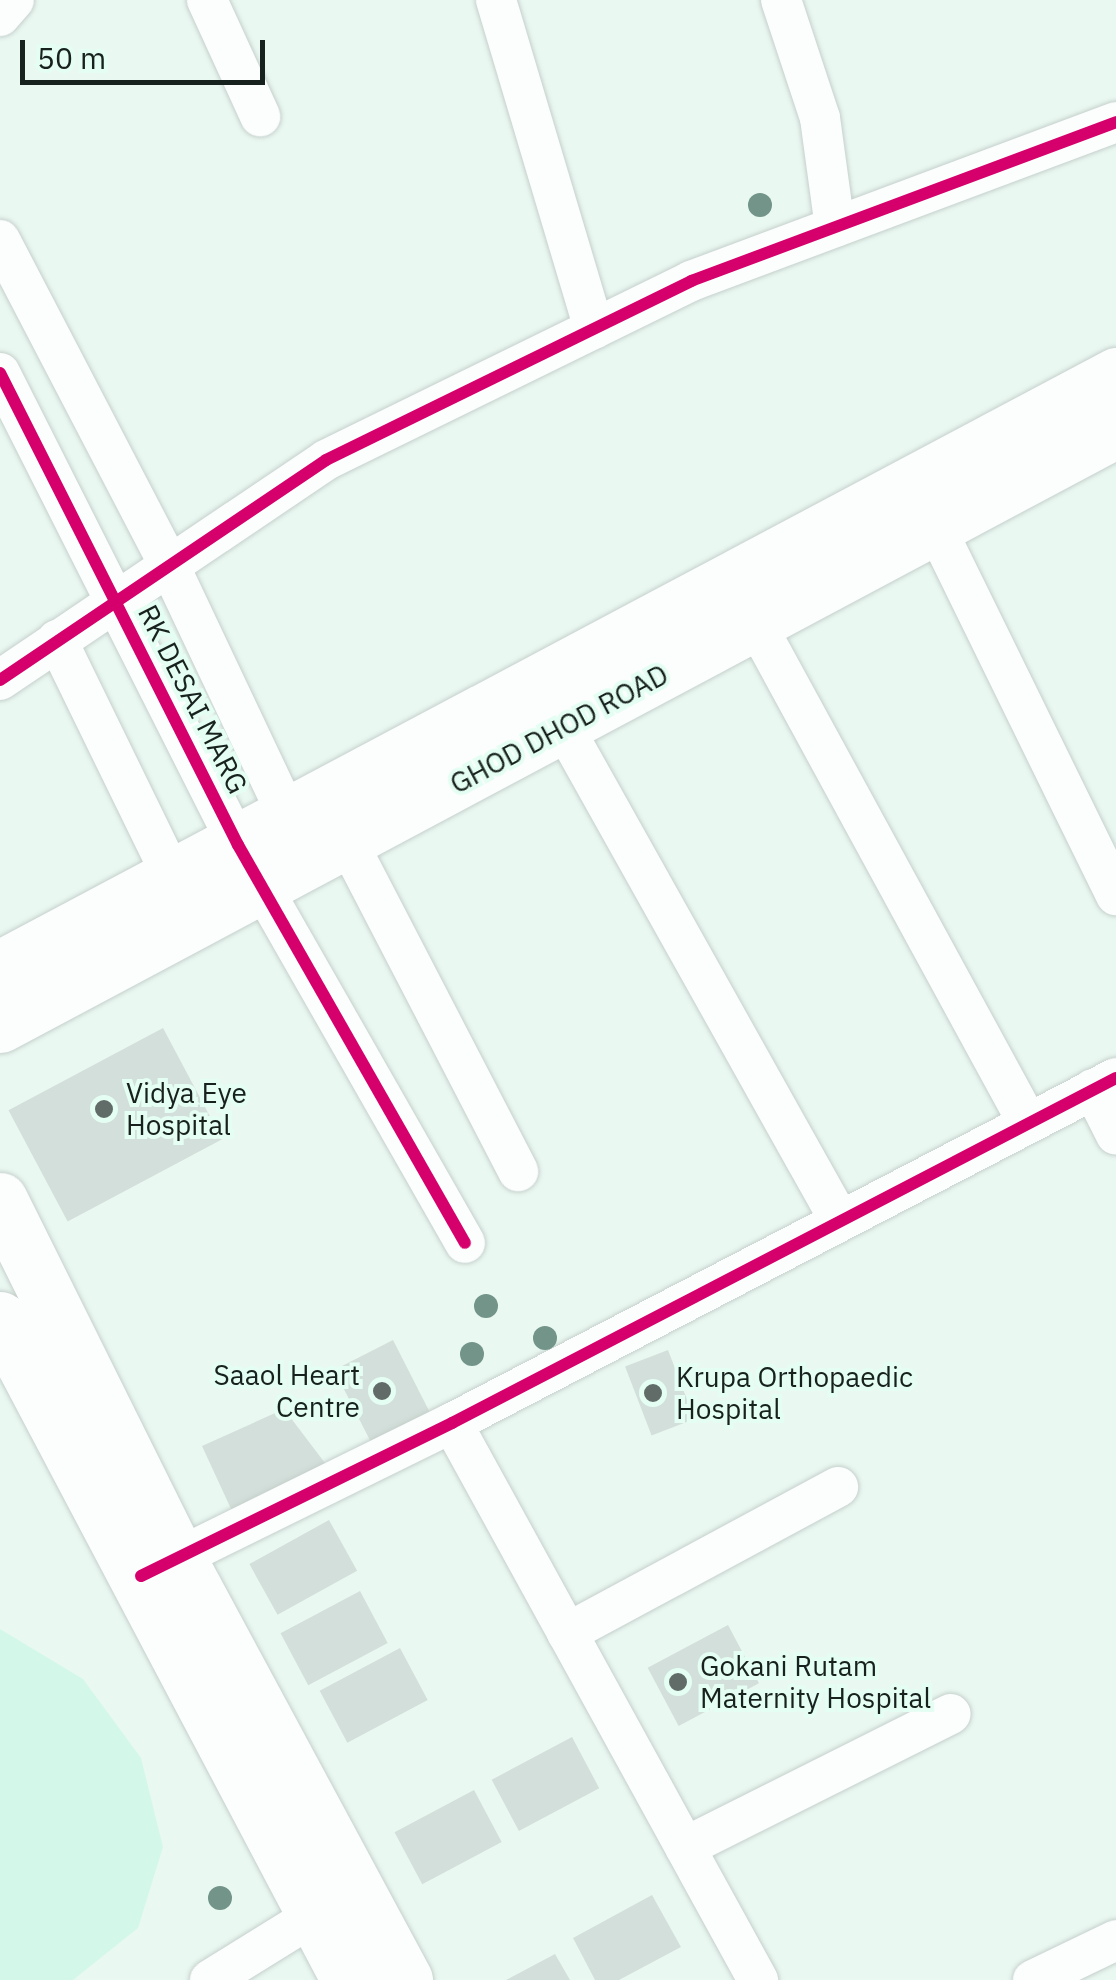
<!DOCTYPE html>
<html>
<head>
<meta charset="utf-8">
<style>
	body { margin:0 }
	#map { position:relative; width:1116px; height:1980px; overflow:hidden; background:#eaf8f2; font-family:"IBM Plex Sans",sans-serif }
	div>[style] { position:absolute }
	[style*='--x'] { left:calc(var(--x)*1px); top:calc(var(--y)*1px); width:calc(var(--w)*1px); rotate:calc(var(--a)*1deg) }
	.green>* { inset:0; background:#d3f8ea }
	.building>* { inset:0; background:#d3dfda; transform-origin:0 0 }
	.roads { filter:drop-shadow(0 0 2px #c5d0cb) drop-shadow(0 0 2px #c5d0cb) }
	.street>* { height:40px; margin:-20px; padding:0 20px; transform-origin:20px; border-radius:20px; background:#fcfefd }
	.secondary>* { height:55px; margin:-27.5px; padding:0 27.5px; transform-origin:27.5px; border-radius:27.5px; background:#fcfefd }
	.cycleway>* { height:12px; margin:-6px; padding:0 6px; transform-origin:6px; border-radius:6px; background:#d6006c }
	.trees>* { width:24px; height:24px; margin:-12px; border-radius:50%; background:#729489 }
	.dots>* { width:28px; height:28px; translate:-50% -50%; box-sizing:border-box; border:5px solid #e4fef3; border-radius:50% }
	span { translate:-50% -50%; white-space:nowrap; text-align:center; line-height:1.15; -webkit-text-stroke:8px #e4fef3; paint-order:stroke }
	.street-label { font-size:28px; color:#17211d }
	.poi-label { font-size:28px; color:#17211d }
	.left { translate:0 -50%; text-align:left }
	.right { translate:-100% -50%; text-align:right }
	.scale { position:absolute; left:20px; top:40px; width:245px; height:45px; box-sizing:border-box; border:5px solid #17211d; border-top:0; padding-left:12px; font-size:30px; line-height:35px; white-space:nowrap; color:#17211d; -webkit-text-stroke:8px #e4fef3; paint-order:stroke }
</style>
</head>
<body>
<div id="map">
	<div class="green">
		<i style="clip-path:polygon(0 1629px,83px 1679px,141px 1758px,163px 1847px,138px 1928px,73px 1980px,0 1980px)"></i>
	</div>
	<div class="building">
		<i style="left:163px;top:1028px;width:126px;height:175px;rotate:62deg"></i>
		<i style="left:393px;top:1340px;width:83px;height:66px;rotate:63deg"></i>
		<i style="left:668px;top:1350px;width:74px;height:46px;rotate:69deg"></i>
		<i style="clip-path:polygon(284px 1409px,328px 1467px,232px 1511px,202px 1446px)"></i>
		<i style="left:329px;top:1520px;width:58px;height:91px;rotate:61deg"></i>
		<i style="left:360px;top:1591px;width:59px;height:90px;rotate:62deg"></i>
		<i style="left:728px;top:1625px;width:66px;height:91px;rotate:62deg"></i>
		<i style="left:400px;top:1648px;width:59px;height:91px;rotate:62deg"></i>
		<i style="left:572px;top:1737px;width:58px;height:91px;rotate:62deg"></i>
		<i style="left:474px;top:1790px;width:59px;height:90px;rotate:62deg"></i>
		<i style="clip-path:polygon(652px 1895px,681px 1947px,619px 1980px,595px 1980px,573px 1938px)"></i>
		<i style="clip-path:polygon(555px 1954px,570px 1980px,506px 1980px)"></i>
	</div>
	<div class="roads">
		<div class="street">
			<i style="--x:207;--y:0;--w:128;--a:65.4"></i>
			<i style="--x:496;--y:0;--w:343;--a:73.4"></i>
			<i style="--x:781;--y:0;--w:124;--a:71.7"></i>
			<i style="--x:820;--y:118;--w:110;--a:82.2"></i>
			<i style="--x:0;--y:16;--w:21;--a:-49"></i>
			<i style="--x:0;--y:240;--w:369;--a:62.5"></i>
			<i style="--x:170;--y:567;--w:302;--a:64.7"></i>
			<i style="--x:0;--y:373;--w:529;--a:63.24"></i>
			<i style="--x:238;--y:845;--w:458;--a:60.3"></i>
			<i style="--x:936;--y:528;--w:409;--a:63.9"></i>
			<i style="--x:756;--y:624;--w:568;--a:61.41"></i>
			<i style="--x:57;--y:640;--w:265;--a:64"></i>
			<i style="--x:0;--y:680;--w:393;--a:-34"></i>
			<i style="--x:326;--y:460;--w:407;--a:-26.1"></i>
			<i style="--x:691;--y:281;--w:454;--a:-20.5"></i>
			<i style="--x:563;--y:726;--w:567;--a:60.77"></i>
			<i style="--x:347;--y:841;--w:372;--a:62.6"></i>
			<i style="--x:1093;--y:1089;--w:51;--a:63.4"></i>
			<i style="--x:452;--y:1423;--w:636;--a:61.22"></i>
			<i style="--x:153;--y:1570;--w:333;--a:-26.2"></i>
			<i style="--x:452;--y:1423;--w:748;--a:-27.46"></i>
			<i style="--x:567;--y:1633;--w:308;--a:-28.3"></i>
			<i style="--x:685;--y:1847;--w:297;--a:-26.6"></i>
			<i style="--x:210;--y:1980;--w:148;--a:-31.8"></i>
			<i style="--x:1033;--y:1980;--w:92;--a:-25.7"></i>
		</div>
		<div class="secondary">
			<i style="--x:0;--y:968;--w:1264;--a:-27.98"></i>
			<i style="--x:0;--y:1025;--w:1265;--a:-28.06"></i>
			<i style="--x:0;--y:1200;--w:400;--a:63.6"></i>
			<i style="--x:178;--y:1558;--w:479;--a:61.7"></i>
			<i style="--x:0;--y:1319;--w:747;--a:62.17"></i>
		</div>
	</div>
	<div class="cycleway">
		<i style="--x:0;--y:373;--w:529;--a:63.24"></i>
		<i style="--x:238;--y:845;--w:458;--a:60.3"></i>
		<i style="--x:0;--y:680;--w:393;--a:-34"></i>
		<i style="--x:326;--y:460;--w:407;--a:-26.1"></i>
		<i style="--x:691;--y:281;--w:454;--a:-20.5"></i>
		<i style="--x:141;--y:1576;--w:347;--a:-26.2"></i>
		<i style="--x:452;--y:1423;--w:748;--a:-27.46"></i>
	</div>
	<div class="trees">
		<i style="left:760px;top:205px"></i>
		<i style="left:486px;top:1306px"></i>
		<i style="left:545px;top:1338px"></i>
		<i style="left:472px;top:1354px"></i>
		<i style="left:220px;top:1898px"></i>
	</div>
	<div class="dots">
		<i style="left:104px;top:1109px;background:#616c68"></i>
		<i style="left:382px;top:1391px;background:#616c68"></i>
		<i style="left:653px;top:1393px;background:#616c68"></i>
		<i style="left:678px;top:1682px;background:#616c68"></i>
	</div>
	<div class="street-label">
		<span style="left:193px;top:699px;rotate:63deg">RK DESAI MARG</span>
		<span style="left:559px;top:729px;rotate:-28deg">GHOD DHOD ROAD</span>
	</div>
	<div class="poi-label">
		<span class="left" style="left:126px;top:1109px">Vidya Eye<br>Hospital</span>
		<span class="right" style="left:360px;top:1391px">Saaol Heart<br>Centre</span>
		<span class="left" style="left:676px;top:1393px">Krupa Orthopaedic<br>Hospital</span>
		<span class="left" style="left:700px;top:1682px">Gokani Rutam<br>Maternity Hospital</span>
	</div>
	<div class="scale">50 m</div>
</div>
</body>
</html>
